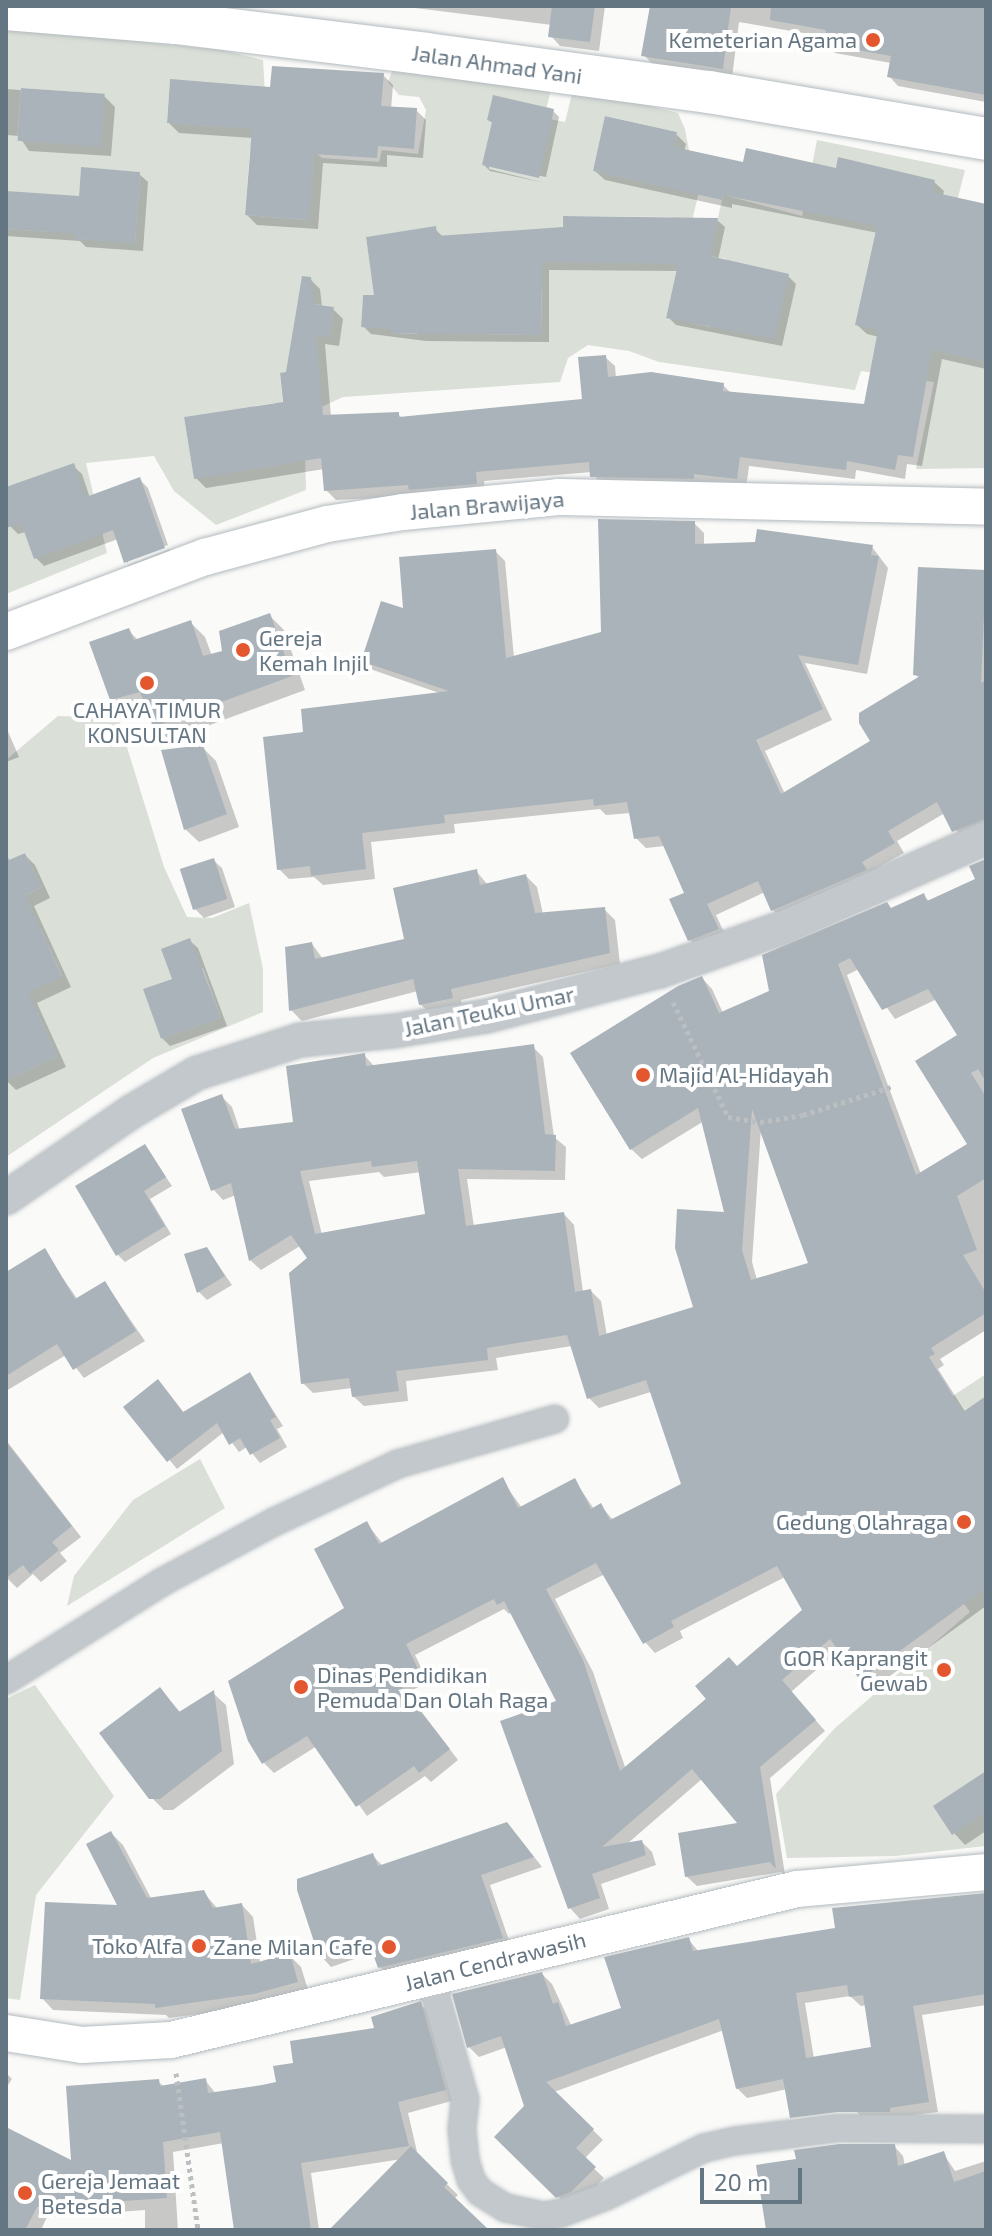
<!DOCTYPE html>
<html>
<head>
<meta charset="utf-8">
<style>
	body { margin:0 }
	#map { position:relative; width:992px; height:2236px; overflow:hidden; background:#fafaf8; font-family:"Exo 2",sans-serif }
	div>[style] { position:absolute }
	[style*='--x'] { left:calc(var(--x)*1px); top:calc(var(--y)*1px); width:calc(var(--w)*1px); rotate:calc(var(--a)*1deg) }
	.green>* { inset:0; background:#dadfd7 }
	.shadow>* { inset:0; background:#0003; transform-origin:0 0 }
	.building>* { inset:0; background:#aab3b9; transform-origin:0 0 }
	.path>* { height:5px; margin-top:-2.5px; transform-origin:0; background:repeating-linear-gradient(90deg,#bbbfc2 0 4px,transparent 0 8px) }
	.roads { filter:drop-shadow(0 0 2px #b3babf) drop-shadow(0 0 2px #b3babf) }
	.minor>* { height:26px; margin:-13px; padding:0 13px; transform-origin:13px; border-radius:13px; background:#c3c8cc }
	.tertiary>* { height:32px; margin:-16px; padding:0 16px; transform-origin:16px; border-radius:16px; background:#c3c8cc }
	.secondary>* { height:36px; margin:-18px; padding:0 18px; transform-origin:18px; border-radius:18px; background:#fff }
	.primary>* { height:42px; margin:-21px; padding:0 21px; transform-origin:21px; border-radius:21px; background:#fff }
	.dots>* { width:22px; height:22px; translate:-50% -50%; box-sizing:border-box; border:4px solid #fff; border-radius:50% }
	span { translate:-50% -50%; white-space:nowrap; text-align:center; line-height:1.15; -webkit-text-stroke:8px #fff; paint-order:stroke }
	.poi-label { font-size:22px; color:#657683 }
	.right { translate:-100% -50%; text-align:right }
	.left { translate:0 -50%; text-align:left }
	.street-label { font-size:22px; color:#657683 }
	.frame { position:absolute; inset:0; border:8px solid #657683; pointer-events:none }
	.scale { position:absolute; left:700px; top:2168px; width:102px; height:36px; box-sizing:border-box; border:4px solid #657683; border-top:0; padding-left:10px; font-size:24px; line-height:28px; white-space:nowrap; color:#657683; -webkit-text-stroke:6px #fff; paint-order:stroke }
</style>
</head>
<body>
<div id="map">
	<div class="green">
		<i style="clip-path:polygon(evenodd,6px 28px,223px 50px,263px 60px,268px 144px,313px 150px,322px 158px,379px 162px,382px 150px,418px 154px,426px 110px,419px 97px,399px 95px,388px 82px,394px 66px,588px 91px,678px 113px,685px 129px,695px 182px,725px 189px,728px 196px,802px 216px,817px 140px,965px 170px,943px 256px,947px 353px,986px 362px,986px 468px,916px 469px,934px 382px,861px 371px,855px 390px,659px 362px,629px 351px,588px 345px,568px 358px,560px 382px,343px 397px,319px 408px,304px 418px,306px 490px,216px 525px,174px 491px,154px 456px,86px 463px,107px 553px,6px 594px,6px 229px,49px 232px,6px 191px,6px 28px,170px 79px,229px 127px,167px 123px,170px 79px,6px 28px,21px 88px,105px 94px,17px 141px,21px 88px,6px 28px,551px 89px,572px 94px,565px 122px,544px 118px,551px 89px,6px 28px,606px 116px,677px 132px,665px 187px,593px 171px,606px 116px,6px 28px,250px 149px,314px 154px,308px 220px,245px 215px,250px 149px,6px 28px,81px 168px,140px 172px,135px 243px,76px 239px,81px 168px,6px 28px,700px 187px,724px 192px,716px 226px,692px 221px,700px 187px,6px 28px,563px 216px,671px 217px,671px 218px,562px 262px,563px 216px,6px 28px,436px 227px,372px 278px,366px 237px,436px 227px,6px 28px,682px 250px,726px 259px,710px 327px,666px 317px,682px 250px,6px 28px,464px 290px,542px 290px,541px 335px,464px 334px,464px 290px,6px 28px,363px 295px,385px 296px,383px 328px,361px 327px,363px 295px,6px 28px,298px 301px,334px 307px,329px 337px,293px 331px,298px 301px,6px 28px,391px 303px,418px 303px,417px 334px,391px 333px,391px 303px,6px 28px,319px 369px,321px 403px,283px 407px,280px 373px,319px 369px,6px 28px,275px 403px,284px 464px,194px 478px,184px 417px,275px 403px,6px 28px,23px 528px,88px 539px,34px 558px,23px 528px)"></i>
		<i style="clip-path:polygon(evenodd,58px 716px,118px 718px,164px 867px,187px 917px,212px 918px,249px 903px,263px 969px,263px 1012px,153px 1058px,6px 1157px,6px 1080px,57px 1057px,37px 1012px,6px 1002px,62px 976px,40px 928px,6px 944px,6px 904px,41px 888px,25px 853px,6px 862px,6px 760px,58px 716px,190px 939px,198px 961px,169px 971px,162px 949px,190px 939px,58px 716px,203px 968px,221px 1018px,161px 1039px,144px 989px,203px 968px)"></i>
		<i style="clip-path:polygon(986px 1374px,986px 1846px,895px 1856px,787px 1858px,776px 1794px,835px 1728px,970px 1612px,866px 1470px,936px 1407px)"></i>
		<i style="clip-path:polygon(200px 1459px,225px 1508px,67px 1606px,74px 1576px,133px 1500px)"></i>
		<i style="clip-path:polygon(35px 1685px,114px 1796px,36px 1895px,20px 2000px,6px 1998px,6px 1699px)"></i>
	</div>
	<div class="shadow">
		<i style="clip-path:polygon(399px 6px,605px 6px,599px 51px,560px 46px,551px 36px,552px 25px)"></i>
		<i style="clip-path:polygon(652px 6px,986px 6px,986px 102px,898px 86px,889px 76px,891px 63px,835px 53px,826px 43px,827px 37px,739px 22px,732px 78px,653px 65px,644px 55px)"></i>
		<i style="clip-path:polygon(383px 75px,393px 85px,391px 109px,416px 110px,426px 120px,423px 158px,387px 155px,387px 167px,323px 163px,318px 229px,257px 225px,247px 215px,253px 138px,179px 133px,169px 123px,272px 89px)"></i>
		<i style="clip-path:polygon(6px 89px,104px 96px,115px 107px,111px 156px,29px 151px,19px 136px,6px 135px)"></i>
		<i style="clip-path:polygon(553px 111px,559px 117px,546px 177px,489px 165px,489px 169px,545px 183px,490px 171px,484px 165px,494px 124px,489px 120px)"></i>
		<i style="clip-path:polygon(676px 134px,686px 144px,684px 152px,744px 164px,934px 182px,944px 191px,943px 196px,986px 206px,986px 369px,942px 359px,922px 466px,907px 464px,905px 479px,856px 470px,855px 479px,749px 466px,746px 488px,602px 486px,592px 472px,484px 481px,485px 493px,336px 500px,326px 490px,324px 469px,206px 488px,196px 478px,285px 403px,287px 374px,310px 279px,320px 289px,322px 307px,333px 309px,343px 319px,339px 346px,325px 344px,331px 417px,398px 414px,402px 418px,584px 401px,605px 357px,615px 366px,616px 378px,723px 385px,732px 394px,866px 407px,879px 337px,867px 334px,857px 325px,878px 233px,732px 204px,732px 208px,605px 180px,595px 171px)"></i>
		<i style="clip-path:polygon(139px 174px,148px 182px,143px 251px,86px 247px,80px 241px,6px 236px,6px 193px,80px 198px)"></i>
		<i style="clip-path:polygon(717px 220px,725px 227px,718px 260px,788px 276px,796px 284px,782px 346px,676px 325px,668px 317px,679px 271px,549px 270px,549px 342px,426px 341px,371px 334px,363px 326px,377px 297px,435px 229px,443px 237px)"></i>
		<i style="clip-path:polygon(73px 466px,82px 474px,90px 498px,140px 480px,148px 488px,168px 545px,128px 560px,128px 564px,118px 539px,44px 566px,36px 558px,26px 532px,18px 534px,10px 526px,6px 490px)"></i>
		<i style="clip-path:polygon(694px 523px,704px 533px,704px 545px,872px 547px,888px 568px,867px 674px,805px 663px,832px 720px,765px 751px,785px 794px,872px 742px,920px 679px,915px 674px,920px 569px,986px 572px,986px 831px,964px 841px,945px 813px,897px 841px,904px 853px,783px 920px,773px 910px,765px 892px,716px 915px,727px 939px,700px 950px,690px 940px,686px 894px,665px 846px,646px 848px,636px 838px,631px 813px,606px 815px,600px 809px,454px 824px,455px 833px,371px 842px,375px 879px,323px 885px,314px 877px,289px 879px,279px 869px,305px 734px,442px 694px,373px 670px,363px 660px,406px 611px,495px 551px,505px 561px,514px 658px,603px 634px)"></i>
		<i style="left:170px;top:549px;width:9px;height:45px;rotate:69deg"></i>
		<i style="clip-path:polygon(269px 615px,284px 630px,305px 690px,169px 740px,155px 725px,148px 708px,126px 714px,111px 699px,128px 630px,139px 641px,190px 622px,205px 637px,212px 656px,224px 652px)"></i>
		<i style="clip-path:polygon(6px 727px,19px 757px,6px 762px)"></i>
		<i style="clip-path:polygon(202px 747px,216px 761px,239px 827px,199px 842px,185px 829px)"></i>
		<i style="clip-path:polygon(25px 855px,35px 865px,50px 898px,34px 906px,71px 987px,37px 1003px,66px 1067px,16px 1090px,6px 1080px,6px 864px)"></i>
		<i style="clip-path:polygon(213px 860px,222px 868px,235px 907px,204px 918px,195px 909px)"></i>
		<i style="clip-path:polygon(evenodd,986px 861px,986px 1330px,940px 1359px,944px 1365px,938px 1369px,966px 1413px,986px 1398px,986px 1606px,872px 1689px,840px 1649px,791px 1692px,825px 1731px,770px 1778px,785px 1875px,781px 1872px,697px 1886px,686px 1876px,741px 1824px,703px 1778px,627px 1844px,642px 1842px,652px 1852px,656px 1865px,601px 1884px,609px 1909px,580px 1919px,570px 1908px,559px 1703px,512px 1612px,509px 1614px,504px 1609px,415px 1655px,428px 1682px,407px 1693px,458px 1760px,431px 1782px,425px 1776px,367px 1816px,317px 1746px,274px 1773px,264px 1763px,346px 1609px,367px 1524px,383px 1544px,502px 1480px,522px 1508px,575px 1481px,594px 1509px,601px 1506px,614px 1521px,683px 1485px,654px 1391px,599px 1408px,589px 1398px,572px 1346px,496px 1358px,498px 1370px,406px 1381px,408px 1401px,364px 1406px,353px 1396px,352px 1388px,313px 1393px,303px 1383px,309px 1259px,300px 1246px,261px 1270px,250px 1260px,236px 1195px,223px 1200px,213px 1189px,221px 1096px,232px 1107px,240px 1131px,295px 1123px,364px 1055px,374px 1066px,533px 1047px,543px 1057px,554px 1137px,566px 1147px,565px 1180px,467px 1179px,474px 1227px,564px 1214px,574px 1225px,583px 1292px,591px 1291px,601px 1301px,607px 1336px,695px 1308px,727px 1214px,704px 1121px,642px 1159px,631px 1149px,702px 978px,712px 989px,723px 1013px,771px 993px,892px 910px,923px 895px,930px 902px,978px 880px,986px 861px,859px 969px,895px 1019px,937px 999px,959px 1035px,970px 1144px,921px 1174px,847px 975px,859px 969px,986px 861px,761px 1128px,810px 1264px,757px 1280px,752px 1262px,761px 1128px,986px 861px,379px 1172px,384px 1177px,421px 1172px,427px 1216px,322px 1235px,309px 1181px,379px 1172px,986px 861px,605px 1574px,645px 1642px,655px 1653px,683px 1638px,680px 1631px,785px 1577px,804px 1611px,626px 1770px,593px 1672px,555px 1599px,605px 1574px)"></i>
		<i style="clip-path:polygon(476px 871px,488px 885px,526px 876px,537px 887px,543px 914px,604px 909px,615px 920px,620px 964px,461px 1000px,463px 1009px,432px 1015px,420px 1004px,418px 991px,302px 1021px,291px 1010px,312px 944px,323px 959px,406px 940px)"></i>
		<i style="clip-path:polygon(190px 941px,198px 948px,227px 1026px,170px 1046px,162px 1038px,174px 980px)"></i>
		<i style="clip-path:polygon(145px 1146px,172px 1186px,150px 1199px,171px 1234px,125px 1262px,118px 1255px)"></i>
		<i style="clip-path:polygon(207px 1249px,232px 1285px,207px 1300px,199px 1292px,187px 1255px)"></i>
		<i style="clip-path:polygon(44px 1251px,78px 1300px,105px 1283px,145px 1341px,84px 1378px,66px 1355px,6px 1391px,6px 1274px)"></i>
		<i style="clip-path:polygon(250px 1374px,283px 1426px,277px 1429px,287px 1447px,260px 1463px,247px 1447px,239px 1452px,224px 1432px,177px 1469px,126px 1407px,166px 1390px,184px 1413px)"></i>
		<i style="clip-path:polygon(6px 1440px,81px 1537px,60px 1553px,67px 1561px,41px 1582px,33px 1574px,17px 1588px,6px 1577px)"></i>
		<i style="clip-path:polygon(160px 1689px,181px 1713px,213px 1693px,226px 1705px,234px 1764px,173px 1810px,164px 1810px,151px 1797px)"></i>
		<i style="clip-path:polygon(986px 1773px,986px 1831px,965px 1845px,954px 1833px)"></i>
		<i style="clip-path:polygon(111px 1833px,123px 1845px,152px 1900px,203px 1892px,218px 1909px,242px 1905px,253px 1917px,260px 1963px,289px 1955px,301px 1967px,309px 1993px,266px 2005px,169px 2018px,166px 2015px,53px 2010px,42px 1998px,121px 1907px)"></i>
		<i style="clip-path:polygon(517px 1835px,542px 1867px,490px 1885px,512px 1949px,391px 1978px,380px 1967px,375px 1952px,331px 1967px,321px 1956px,372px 1855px,383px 1866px)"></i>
		<i style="clip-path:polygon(evenodd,986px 1895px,986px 2005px,922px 2015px,938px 2112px,866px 2121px,856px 2111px,787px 2089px,747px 2098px,737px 2088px,724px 2030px,554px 2092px,603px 2140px,584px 2159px,604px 2178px,581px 2202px,568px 2206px,497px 2137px,526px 2107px,507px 2047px,479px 2057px,469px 2047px,542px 1974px,552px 1984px,572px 2027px,624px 2009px,688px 1939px,699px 1952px,838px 1930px,986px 1895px,850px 1996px,861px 2006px,867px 2005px,874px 2049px,814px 2059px,805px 2003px,850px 1996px)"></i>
		<i style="clip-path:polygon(420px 2004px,431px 2014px,455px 2100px,408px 2113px,418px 2156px,458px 2195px,454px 2199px,486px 2230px,332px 2230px,402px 2159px,311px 2173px,319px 2230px,236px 2230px,224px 2143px,173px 2152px,178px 2230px,145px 2230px,145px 2210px,47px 2217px,41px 2230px,6px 2230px,6px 2129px,73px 2163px,159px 2082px,164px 2087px,205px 2080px,216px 2094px,279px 2083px,295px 2065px,376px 2030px)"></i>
		<i style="clip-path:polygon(6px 2073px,12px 2079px,6px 2088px)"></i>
		<i style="clip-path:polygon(894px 2146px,903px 2156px,905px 2166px,943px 2153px,955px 2171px,986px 2161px,986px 2230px,879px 2230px)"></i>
	</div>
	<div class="building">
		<i style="clip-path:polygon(552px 6px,595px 6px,590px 42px,548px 37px)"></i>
		<i style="clip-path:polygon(650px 6px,731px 6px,723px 69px,641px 56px)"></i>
		<i style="clip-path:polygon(771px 6px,986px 6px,986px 95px,887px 77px,891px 56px,824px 44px,826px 30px,770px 20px)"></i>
		<i style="clip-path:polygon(272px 66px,384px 73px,381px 106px,417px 108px,414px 149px,378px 146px,377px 158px,314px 154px,309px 220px,245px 215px,252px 129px,167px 123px,170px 79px,270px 87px)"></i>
		<i style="left:21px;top:88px;width:84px;height:53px;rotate:4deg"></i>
		<i style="clip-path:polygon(493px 95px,554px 109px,539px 178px,482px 165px,492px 122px,487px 120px)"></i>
		<i style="clip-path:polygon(605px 116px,677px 132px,674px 147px,743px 162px,746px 148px,836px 168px,838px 157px,935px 180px,932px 192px,986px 204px,986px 362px,932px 350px,913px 457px,898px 455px,895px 470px,847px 461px,846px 470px,740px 457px,737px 479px,694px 474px,694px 479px,590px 477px,589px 462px,476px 472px,477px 484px,409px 490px,408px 485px,324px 491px,321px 458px,194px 479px,184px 417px,283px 402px,280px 373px,286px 372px,302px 276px,311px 277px,314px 304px,334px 307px,329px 338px,316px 335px,323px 415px,399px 412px,399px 417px,582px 399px,578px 357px,606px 355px,608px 377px,651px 372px,724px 383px,723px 391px,864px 404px,878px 330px,855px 325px,877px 226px,723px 195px,722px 200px,593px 171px)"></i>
		<i style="clip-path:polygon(81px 167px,140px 172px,135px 244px,75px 239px,76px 234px,6px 229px,6px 191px,79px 196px)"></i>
		<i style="clip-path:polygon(563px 216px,718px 218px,710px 256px,789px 274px,774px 339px,666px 318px,678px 264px,542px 262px,541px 335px,391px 333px,391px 329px,361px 327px,363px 295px,374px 295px,366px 237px,436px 226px,437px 236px,563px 227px)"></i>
		<i style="clip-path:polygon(74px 463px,86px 497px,140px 477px,165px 548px,124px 563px,113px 530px,34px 559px,21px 523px,6px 528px,6px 487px)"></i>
		<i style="clip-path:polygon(598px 519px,695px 521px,695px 544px,755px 542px,757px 529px,873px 545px,871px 555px,879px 556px,858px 665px,798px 655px,823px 709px,756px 740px,781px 794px,870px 741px,859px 723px,859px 713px,920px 676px,913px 675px,918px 567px,986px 570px,981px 683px,986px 680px,986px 819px,952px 832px,937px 802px,888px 831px,895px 843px,862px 862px,867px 870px,771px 911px,758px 881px,707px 904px,719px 929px,688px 941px,669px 899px,684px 893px,659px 836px,634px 839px,627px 802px,594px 806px,593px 799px,444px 815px,445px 823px,362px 833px,366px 869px,311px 876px,310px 866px,277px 870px,263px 737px,303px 732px,301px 709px,449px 691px,361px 661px,381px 601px,403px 608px,399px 557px,496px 549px,506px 658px,601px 632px)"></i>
		<i style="clip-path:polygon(270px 613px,292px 676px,153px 727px,140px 692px,110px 700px,89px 642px,129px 628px,134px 640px,191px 620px,203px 656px,222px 651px,219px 631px)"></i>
		<i style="clip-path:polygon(203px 745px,227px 814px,184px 830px,161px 750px)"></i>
		<i style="clip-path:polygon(6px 852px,9px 860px,25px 853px,41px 888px,25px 895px,62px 977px,28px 992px,57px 1057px,6px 1080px)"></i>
		<i style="left:214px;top:858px;width:43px;height:36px;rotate:72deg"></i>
		<i style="clip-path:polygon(evenodd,986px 859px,986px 1082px,978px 1069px,971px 1073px,986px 1097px,986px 1178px,957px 1196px,977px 1250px,963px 1255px,986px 1293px,986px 1313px,931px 1348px,935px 1354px,929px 1357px,963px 1412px,986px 1396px,986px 1588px,860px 1680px,830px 1639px,782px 1680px,816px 1720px,760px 1767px,776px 1869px,770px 1862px,685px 1877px,678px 1833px,737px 1823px,692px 1769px,602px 1847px,642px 1840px,646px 1855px,592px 1874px,600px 1898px,568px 1909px,500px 1721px,556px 1701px,504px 1601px,497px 1605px,494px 1599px,406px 1644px,419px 1671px,398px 1682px,450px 1749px,419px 1773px,414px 1766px,356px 1807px,307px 1736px,262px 1764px,248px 1741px,228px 1681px,344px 1608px,314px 1549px,367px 1521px,379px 1544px,503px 1477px,518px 1508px,575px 1478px,591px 1509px,601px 1503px,610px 1520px,681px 1484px,646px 1380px,587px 1399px,567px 1335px,487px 1348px,488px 1360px,396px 1371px,399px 1391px,352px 1397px,349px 1378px,301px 1384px,289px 1273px,307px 1258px,291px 1235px,249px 1261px,231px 1183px,211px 1191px,181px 1109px,222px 1094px,235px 1129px,293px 1122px,286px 1066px,365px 1053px,366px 1066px,534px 1044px,545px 1134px,556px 1135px,555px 1171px,458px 1169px,466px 1226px,564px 1212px,575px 1292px,591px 1289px,599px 1336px,693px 1307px,675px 1248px,677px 1209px,724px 1212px,698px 1108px,630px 1150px,570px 1053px,678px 986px,702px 976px,719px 1013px,769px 991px,762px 955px,887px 902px,891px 908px,924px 893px,927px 901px,975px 879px,969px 866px,986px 859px,850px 958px,882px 1010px,928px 989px,957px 1035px,915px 1061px,967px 1144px,916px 1175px,838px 964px,850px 958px,986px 859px,752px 1109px,808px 1263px,751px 1280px,742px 1250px,752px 1109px,986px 859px,371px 1161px,372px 1167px,417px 1161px,425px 1214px,315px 1234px,300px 1171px,371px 1161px,986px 859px,596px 1563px,643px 1644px,674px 1627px,671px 1621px,777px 1566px,802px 1610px,737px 1666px,729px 1657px,695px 1686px,706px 1699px,620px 1771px,583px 1660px,546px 1589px,596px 1563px)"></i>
		<i style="clip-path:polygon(477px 869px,480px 885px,526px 874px,535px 913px,605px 907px,610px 953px,451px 989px,453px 998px,419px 1005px,413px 979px,289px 1011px,285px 947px,312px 942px,315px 959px,404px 939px,393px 888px)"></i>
		<i style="clip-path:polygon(190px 938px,221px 1018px,161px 1039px,143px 989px,172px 979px,161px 949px)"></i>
		<i style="clip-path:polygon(145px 1144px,166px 1177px,144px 1191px,165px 1226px,116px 1256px,75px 1186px)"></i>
		<i style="clip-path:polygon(207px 1247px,225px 1276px,197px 1293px,184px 1254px)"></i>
		<i style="clip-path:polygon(45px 1248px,75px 1299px,105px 1281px,136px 1331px,73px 1370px,57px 1344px,6px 1376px,6px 1272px)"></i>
		<i style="clip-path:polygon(250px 1372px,276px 1417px,270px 1420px,280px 1438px,250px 1455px,240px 1438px,229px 1445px,217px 1423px,167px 1462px,123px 1407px,158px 1379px,183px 1412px)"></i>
		<i style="clip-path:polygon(6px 1442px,72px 1526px,52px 1542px,59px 1550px,30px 1574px,23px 1565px,6px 1578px)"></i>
		<i style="clip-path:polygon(160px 1687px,179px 1712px,214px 1690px,222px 1751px,160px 1799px,149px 1799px,99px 1733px)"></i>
		<i style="clip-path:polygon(986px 1771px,986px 1812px,952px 1835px,933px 1806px)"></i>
		<i style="clip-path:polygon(507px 1822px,534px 1857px,481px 1875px,503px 1938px,378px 1968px,368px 1940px,319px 1957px,297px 1890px,297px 1879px,373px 1853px,378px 1866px)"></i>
		<i style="clip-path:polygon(111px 1831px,147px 1898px,204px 1890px,213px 1908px,242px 1903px,251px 1964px,290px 1953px,298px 1982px,254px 1994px,155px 2008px,155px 2004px,40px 1999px,45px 1902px,117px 1905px,86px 1844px)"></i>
		<i style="clip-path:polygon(evenodd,986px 1893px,986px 1994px,913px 2006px,929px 2102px,890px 2108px,890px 2112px,838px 2112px,790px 2118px,783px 2079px,736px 2089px,719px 2019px,546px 2082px,594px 2129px,576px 2148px,596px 2167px,571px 2192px,556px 2198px,494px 2137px,524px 2106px,501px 2036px,467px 2048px,452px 1994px,542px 1972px,553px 2004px,558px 2002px,566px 2026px,621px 2008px,604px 1957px,689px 1937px,693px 1951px,835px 1928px,832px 1908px,986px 1893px,847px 1985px,849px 1997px,863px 1995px,871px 2047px,806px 2058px,796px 1993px,847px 1985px)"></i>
		<i style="clip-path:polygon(421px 2001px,446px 2090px,398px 2102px,409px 2146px,301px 2163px,311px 2230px,234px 2230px,220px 2132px,163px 2142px,167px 2198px,37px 2207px,25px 2230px,6px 2230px,6px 2127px,71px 2160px,66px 2086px,159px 2079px,160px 2086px,206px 2078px,208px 2093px,262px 2085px,276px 2082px,273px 2066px,293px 2063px,290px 2041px,374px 2028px,371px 2017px)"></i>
		<i style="clip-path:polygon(839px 2144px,895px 2144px,898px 2166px,944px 2151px,954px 2182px,986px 2171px,986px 2230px,766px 2230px,756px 2165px,796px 2159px,794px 2150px)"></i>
		<i style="clip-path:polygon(411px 2146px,448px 2183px,444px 2187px,489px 2230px,329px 2230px)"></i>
	</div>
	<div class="path">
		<i style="--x:673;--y:1002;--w:127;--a:64.4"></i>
		<i style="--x:728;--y:1117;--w:32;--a:9"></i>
		<i style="--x:760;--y:1122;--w:44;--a:-9.2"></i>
		<i style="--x:803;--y:1115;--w:96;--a:-17.7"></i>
		<i style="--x:176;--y:2073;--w:159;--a:82"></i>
	</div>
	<div class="roads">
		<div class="minor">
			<i style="--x:6;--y:1680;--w:184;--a:-32.1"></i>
			<i style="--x:162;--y:1582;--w:127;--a:-28.2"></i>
			<i style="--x:274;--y:1522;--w:137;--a:-25.1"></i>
			<i style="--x:398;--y:1464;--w:163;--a:-16"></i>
			<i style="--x:430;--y:1976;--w:129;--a:74.2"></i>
			<i style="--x:465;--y:2100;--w:30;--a:96"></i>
			<i style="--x:462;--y:2130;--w:30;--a:84"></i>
			<i style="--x:465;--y:2160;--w:21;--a:73"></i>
			<i style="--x:471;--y:2180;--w:15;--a:53"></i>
			<i style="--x:480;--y:2192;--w:31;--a:32"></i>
			<i style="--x:506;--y:2208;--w:40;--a:12"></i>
			<i style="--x:545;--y:2216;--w:16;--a:-11"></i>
			<i style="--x:561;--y:2213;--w:48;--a:-20.7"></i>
			<i style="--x:606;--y:2196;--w:109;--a:-26.1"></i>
			<i style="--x:704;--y:2148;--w:32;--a:-13"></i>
			<i style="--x:735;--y:2141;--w:104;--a:-7.2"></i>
			<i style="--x:838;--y:2128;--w:148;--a:0.4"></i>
		</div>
		<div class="tertiary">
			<i style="--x:6;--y:1198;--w:152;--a:-34.5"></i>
			<i style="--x:131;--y:1112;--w:77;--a:-30.6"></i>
			<i style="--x:197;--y:1073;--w:108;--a:-17.8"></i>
			<i style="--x:300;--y:1040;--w:94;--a:-5.5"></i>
			<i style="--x:394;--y:1031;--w:94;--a:-9.2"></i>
			<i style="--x:487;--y:1016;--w:179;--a:-14.6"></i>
			<i style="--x:660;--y:971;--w:132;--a:-19.5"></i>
			<i style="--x:784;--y:927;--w:221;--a:-23.8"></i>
		</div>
		<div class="secondary">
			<i style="--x:6;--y:632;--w:213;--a:-20.7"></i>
			<i style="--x:205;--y:557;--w:126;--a:-15.1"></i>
			<i style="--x:327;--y:524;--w:77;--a:-9"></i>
			<i style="--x:403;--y:512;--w:156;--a:-5.5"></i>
			<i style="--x:558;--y:497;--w:428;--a:1.3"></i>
			<i style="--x:6;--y:2033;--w:77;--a:9"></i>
			<i style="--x:82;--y:2045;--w:89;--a:-3.2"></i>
			<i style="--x:171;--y:2040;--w:644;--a:-13.56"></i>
			<i style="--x:797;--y:1889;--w:190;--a:-5.1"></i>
		</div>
		<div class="primary">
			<i style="--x:6;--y:9;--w:171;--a:4.7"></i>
			<i style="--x:176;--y:23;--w:253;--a:7"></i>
			<i style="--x:427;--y:54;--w:285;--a:7.7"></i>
			<i style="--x:709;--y:92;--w:281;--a:9.6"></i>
		</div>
	</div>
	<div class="dots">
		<i style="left:873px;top:40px;background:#e4572e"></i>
		<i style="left:243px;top:650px;background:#e4572e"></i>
		<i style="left:147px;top:683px;background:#e4572e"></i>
		<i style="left:643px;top:1075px;background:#e4572e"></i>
		<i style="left:964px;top:1522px;background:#e4572e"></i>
		<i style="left:944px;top:1670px;background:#e4572e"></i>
		<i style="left:301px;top:1687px;background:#e4572e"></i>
		<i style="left:199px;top:1946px;background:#e4572e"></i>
		<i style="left:389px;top:1947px;background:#e4572e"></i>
		<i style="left:25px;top:2193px;background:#e4572e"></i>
	</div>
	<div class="poi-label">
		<span class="right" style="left:857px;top:40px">Kemeterian Agama</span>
		<span class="left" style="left:259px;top:650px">Gereja<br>Kemah Injil</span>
		<span style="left:147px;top:722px">CAHAYA TIMUR<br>KONSULTAN</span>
		<span class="left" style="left:659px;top:1075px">Majid Al-Hidayah</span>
		<span class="right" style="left:948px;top:1522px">Gedung Olahraga</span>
		<span class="right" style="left:928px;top:1670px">GOR Kaprangit<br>Gewab</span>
		<span class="left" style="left:317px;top:1687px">Dinas Pendidikan<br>Pemuda Dan Olah Raga</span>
		<span class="right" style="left:183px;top:1946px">Toko Alfa</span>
		<span class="right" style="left:373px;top:1947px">Zane Milan Cafe</span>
		<span class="left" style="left:41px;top:2193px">Gereja Jemaat<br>Betesda</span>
	</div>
	<div class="street-label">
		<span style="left:497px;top:64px;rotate:8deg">Jalan Ahmad Yani</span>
		<span style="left:487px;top:505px;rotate:-5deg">Jalan Brawijaya</span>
		<span style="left:489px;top:1011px;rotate:-12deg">Jalan Teuku Umar</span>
		<span style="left:495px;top:1961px;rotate:-14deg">Jalan Cendrawasih</span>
	</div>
	<div class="frame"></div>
	<div class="scale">20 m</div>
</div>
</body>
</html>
